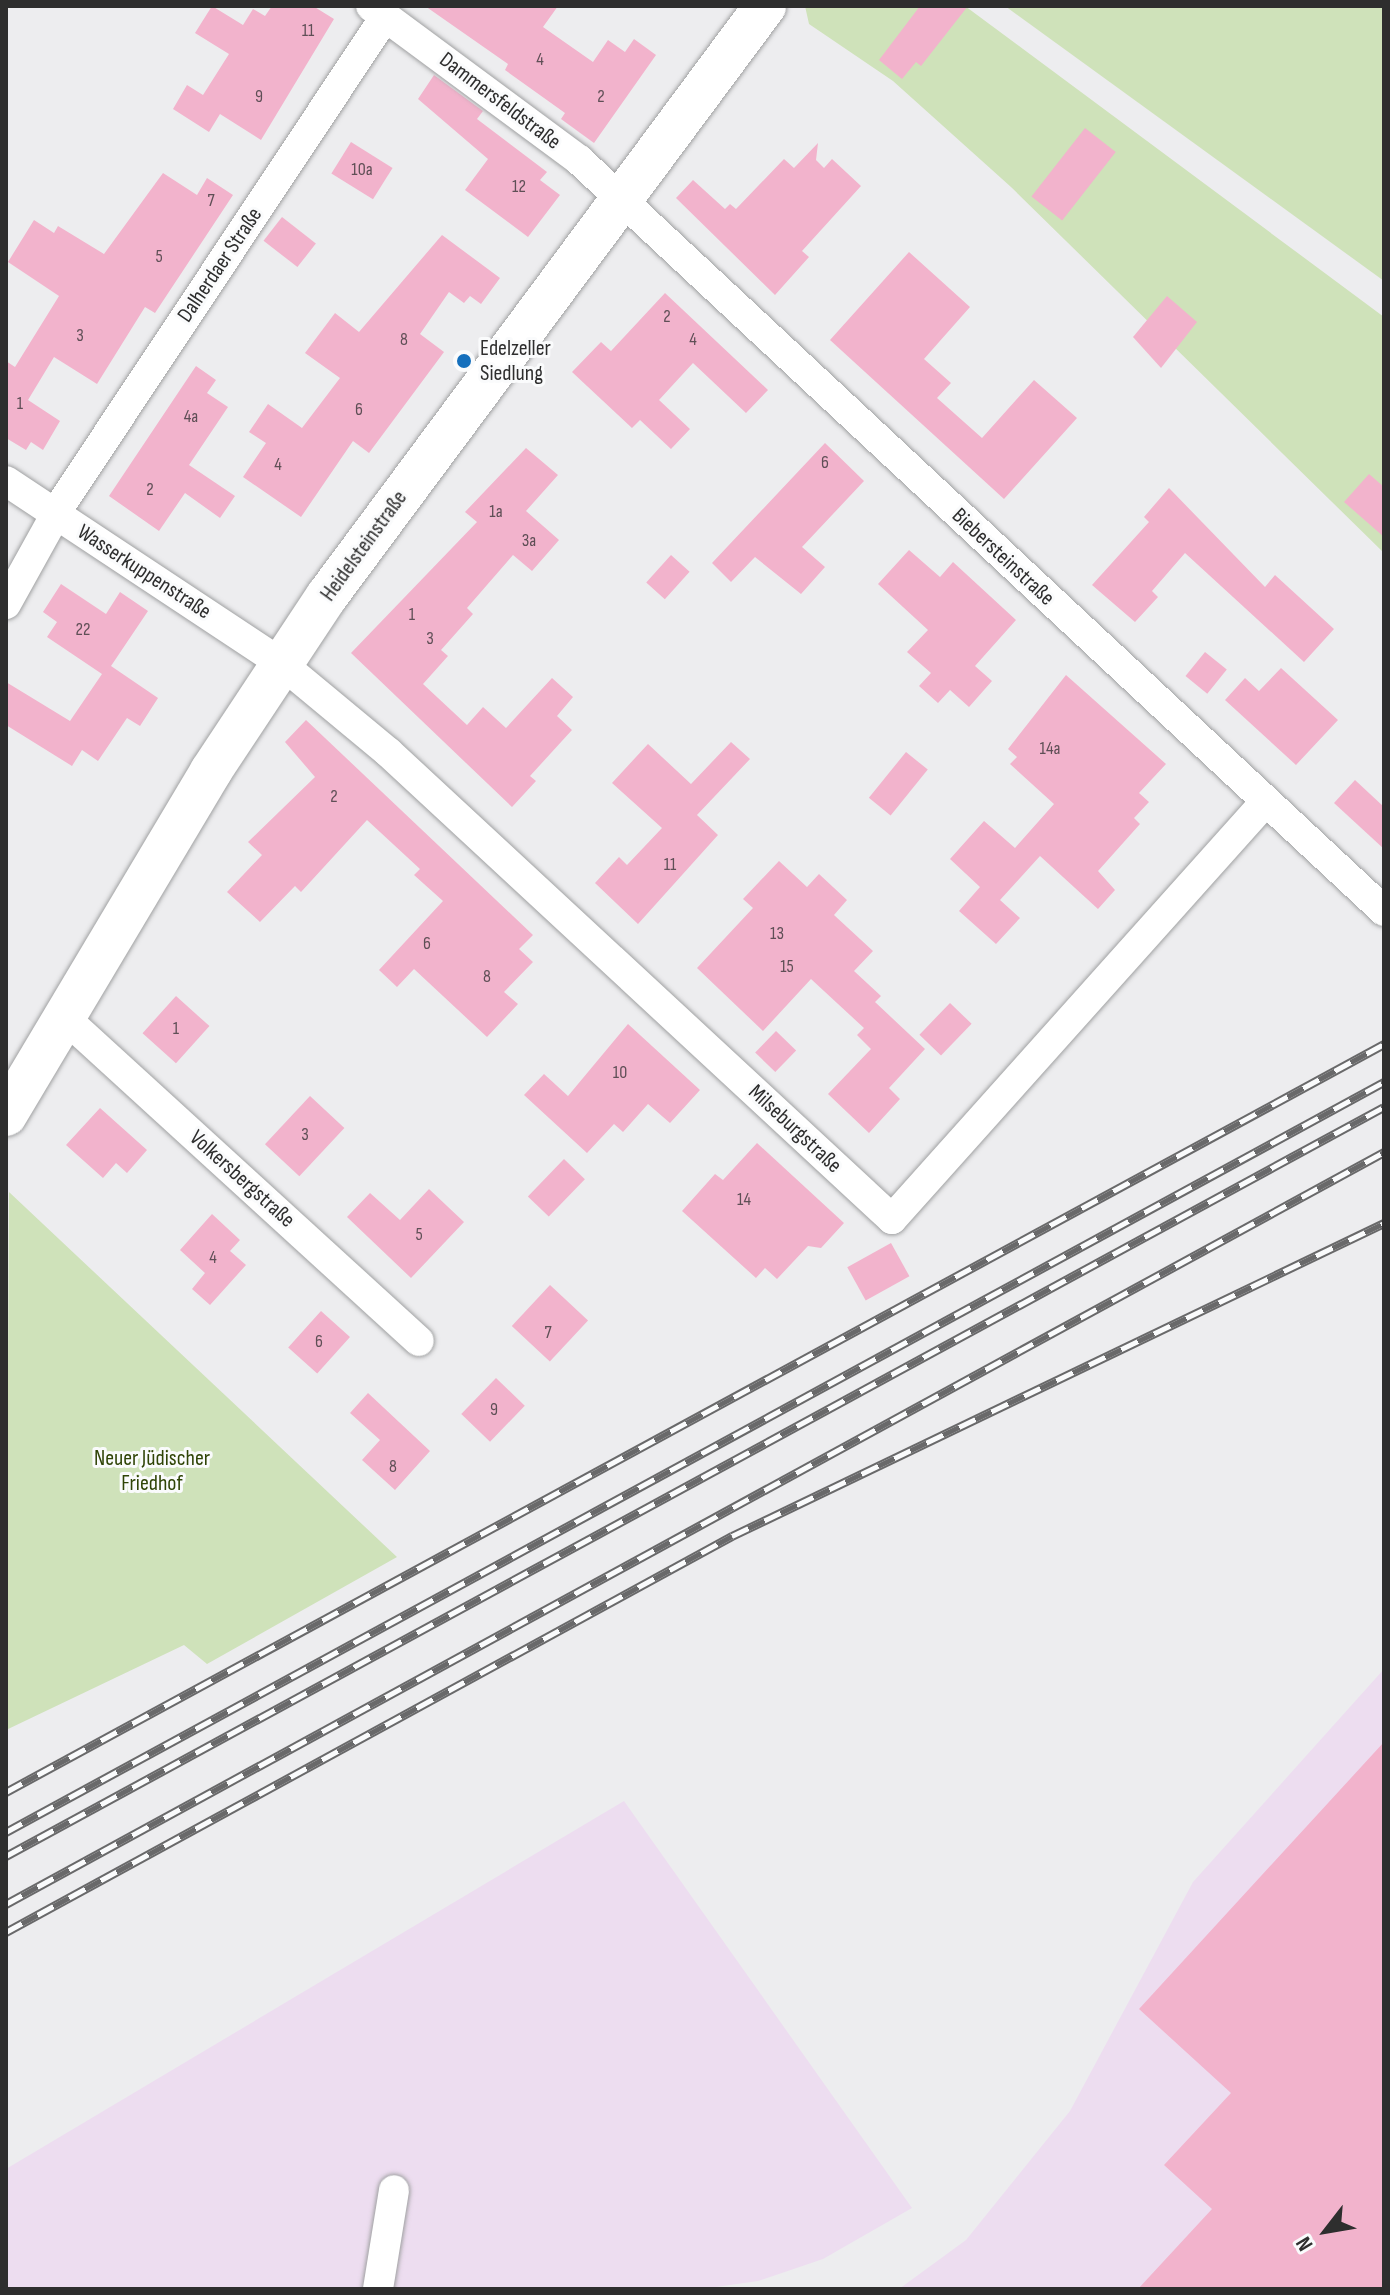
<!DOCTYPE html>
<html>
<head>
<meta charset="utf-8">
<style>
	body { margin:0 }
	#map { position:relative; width:1390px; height:2295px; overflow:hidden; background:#ededef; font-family:"Sofia Sans Condensed",sans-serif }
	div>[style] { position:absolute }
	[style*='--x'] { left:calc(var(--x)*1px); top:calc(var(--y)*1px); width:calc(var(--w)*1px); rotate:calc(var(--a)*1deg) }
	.industrial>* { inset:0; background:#edddf0 }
	.green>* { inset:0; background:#cfe2ba }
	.building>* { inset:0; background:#f2b3cc; transform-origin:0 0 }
	.roads { filter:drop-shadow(0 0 2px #a0a1a2) drop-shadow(0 0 2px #a0a1a2) }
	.minor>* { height:30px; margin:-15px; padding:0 15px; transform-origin:15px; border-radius:15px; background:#fff }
	.secondary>* { height:42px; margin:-21px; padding:0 21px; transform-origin:21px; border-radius:21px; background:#fff }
	.rail>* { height:9px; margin-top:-4.5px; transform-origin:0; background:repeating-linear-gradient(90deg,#fafbfc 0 18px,#69696a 0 36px); box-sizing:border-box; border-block:2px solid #69696a }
	.dots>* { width:22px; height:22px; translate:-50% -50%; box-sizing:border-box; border:4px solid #fafbfc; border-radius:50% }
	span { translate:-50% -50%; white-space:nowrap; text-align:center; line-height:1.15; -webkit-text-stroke:6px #fafbfc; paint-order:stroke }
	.number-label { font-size:18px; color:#5f4f56 }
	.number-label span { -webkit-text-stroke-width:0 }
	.street-label { font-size:22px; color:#2e2e2e }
	.poi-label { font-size:22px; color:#2e2e2e }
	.left { translate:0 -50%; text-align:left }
	.park-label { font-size:22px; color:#2f4406 }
	.frame { position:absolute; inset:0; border:8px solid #2e2e2e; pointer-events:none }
	.north { position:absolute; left:1286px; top:2191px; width:80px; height:80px; -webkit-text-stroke:6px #fafbfc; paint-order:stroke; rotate:239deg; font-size:22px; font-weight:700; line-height:32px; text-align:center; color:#2e2e2e }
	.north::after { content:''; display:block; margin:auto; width:28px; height:36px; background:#2e2e2e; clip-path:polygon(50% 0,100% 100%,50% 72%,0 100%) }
</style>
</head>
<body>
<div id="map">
	<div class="industrial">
		<i style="clip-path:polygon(1384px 1669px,1384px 2289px,899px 2289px,966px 2240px,1070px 2111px,1193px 1882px)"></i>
		<i style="clip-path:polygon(624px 1801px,912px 2208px,823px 2259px,758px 2281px,702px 2289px,6px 2289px,6px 2169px)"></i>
	</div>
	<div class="green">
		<i style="clip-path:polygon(805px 6px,965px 6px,1384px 317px,1384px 553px,1011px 187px,893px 81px,809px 24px)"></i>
		<i style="clip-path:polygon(1005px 6px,1384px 6px,1384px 281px)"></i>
		<i style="clip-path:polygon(9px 1192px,397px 1557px,207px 1664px,184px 1645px,6px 1730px)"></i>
	</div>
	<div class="building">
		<i style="clip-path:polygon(212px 6px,243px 25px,253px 9px,265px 16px,272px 6px,313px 6px,334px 19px,261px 140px,220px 114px,209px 132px,173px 109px,187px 85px,203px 95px,229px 54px,195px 33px)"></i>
		<i style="clip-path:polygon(425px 6px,558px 6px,543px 27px,593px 62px,608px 40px,625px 52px,634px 39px,656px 55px,594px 143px,561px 119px,565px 113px,505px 70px,508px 64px)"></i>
		<i style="clip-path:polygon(920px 6px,968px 6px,921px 66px,916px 62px,902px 79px,879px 60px)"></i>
		<i style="clip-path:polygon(434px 75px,483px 111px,477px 119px,547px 172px,540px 180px,560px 195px,528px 237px,465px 190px,488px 159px,418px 99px)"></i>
		<i style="left:1085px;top:128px;width:39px;height:87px;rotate:38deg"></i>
		<i style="left:351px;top:142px;width:49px;height:37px;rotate:32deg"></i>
		<i style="clip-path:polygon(818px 143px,816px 160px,824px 168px,832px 159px,861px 186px,802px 251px,809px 257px,775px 295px,676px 198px,693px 180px,725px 209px,730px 204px,736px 209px,784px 159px,794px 168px)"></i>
		<i style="clip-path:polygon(163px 173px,197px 195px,207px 178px,233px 195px,155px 313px,145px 307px,97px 384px,54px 357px,28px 400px,60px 421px,43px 450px,31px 442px,26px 450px,6px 438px,6px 361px,15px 367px,59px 296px,8px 262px,34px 220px,54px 233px,58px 226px,104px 254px)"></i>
		<i style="left:282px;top:217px;width:43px;height:30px;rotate:38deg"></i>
		<i style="clip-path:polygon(442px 235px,500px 278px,481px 304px,470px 296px,464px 303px,449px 292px,420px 334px,444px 352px,369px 453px,353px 441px,301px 517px,243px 477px,266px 443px,249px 432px,268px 404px,302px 428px,340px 378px,305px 353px,335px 313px,359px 332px)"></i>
		<i style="clip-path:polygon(909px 252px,970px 307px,924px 359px,951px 383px,937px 398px,982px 438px,1034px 380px,1077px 418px,1004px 499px,830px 340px)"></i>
		<i style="clip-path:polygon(665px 293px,768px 390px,746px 413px,693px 363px,659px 400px,690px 429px,671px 449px,640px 420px,632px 428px,572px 372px,601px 342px,611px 351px)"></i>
		<i style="clip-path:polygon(1167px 296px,1197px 322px,1161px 368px,1133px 337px)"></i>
		<i style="clip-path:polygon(196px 366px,216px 380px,207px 393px,228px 407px,189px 465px,235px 496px,220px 518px,185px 493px,159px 531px,109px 496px)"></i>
		<i style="clip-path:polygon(825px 443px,864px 481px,802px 547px,825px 567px,801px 594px,755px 557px,731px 582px,712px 563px)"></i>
		<i style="clip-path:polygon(526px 448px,558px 475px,526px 511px,559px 540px,532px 571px,513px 555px,467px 608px,473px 614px,441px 650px,448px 656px,423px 684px,467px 725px,483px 707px,506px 728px,552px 678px,573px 697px,557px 716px,572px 730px,530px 776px,536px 781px,512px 807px,351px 653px,477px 522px,465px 512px)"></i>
		<i style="clip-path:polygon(1369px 474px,1384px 487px,1384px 537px,1344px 502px)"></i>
		<i style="clip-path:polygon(1169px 488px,1265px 587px,1275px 575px,1334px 629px,1304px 662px,1185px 553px,1152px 591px,1158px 597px,1135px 622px,1092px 585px,1149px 522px,1144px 517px)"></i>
		<i style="clip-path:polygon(909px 550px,940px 577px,953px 562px,1016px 620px,975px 666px,992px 681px,969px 707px,950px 690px,938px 703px,919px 686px,931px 673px,907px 652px,928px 630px,878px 584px)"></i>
		<i style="left:671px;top:555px;width:25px;height:37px;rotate:42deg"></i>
		<i style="clip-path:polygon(61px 584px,106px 614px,120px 592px,148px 611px,111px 666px,158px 698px,140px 726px,127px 718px,98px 761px,82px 750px,72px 766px,6px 725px,6px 682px,70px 721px,102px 674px,47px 637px,57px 622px,43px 612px)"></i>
		<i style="left:1205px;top:652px;width:28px;height:31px;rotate:39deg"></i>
		<i style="clip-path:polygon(1281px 668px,1338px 720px,1296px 765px,1225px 700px,1245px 678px,1259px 691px)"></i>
		<i style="clip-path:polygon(1066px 675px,1166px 764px,1139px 793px,1149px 802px,1134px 818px,1140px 824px,1098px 871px,1115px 890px,1098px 909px,1040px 856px,1000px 900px,1020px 918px,996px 944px,959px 911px,980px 887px,950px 859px,984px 821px,1015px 848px,1054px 804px,1010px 764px,1017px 757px,1008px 749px)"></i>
		<i style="clip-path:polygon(306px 720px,533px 935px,519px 949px,533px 962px,504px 992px,518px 1004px,487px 1037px,414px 969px,397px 987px,379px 970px,443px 901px,414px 875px,420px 869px,367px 820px,301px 892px,295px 886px,260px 922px,227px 892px,262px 855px,248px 842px,315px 777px,285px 742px)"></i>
		<i style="clip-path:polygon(731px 742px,750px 759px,697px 815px,718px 835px,638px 924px,595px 883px,619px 857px,627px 865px,662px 828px,612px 783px,648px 744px,691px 784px)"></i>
		<i style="left:906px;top:752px;width:28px;height:59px;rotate:39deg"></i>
		<i style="clip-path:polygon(1355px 780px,1384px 807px,1384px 849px,1334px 803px)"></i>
		<i style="clip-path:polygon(779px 861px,807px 887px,819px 874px,847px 900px,834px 915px,873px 951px,854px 971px,881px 996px,875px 1002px,925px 1049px,889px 1088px,900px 1099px,869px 1133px,828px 1094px,871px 1049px,857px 1035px,864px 1028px,811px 979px,763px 1031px,697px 968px,753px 908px,743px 899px)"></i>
		<i style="left:176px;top:996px;width:45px;height:50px;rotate:42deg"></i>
		<i style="left:950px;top:1003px;width:30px;height:44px;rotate:44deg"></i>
		<i style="clip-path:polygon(628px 1024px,700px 1090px,670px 1123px,648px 1104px,623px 1132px,614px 1124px,587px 1153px,524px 1095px,544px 1074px,568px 1096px)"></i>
		<i style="left:776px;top:1031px;width:28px;height:30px;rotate:44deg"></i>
		<i style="left:310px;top:1096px;width:47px;height:66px;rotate:43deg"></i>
		<i style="clip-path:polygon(100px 1108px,147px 1150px,127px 1173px,116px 1163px,103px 1178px,66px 1145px)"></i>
		<i style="clip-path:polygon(757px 1143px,844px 1223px,821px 1248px,808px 1246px,777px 1279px,765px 1268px,756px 1278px,682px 1211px,715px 1174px,723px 1180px)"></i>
		<i style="left:564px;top:1159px;width:29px;height:52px;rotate:44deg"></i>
		<i style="clip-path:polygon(429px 1189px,464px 1222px,411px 1278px,347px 1217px,370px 1193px,400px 1220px)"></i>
		<i style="clip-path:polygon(212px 1214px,240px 1240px,230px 1251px,246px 1265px,210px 1305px,192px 1289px,205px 1273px,180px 1250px)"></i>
		<i style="left:891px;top:1243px;width:38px;height:50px;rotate:61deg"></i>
		<i style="left:550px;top:1285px;width:52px;height:56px;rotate:43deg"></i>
		<i style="left:321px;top:1311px;width:39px;height:49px;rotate:42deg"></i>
		<i style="left:496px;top:1378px;width:40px;height:50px;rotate:44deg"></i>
		<i style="clip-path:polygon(368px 1393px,430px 1451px,395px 1490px,362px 1460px,380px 1440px,350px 1413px)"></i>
		<i style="clip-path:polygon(1384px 1742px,1384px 2289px,1138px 2289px,1212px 2209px,1164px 2165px,1231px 2093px,1139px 2009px)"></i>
	</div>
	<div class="roads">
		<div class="minor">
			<i style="--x:371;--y:6;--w:259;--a:36.5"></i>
			<i style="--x:579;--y:160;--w:1101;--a:43.01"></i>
			<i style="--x:6;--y:481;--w:331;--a:33.5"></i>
			<i style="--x:282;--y:664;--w:138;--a:39.7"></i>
			<i style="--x:388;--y:752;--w:687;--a:42.82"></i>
			<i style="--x:892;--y:1219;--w:561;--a:-48.18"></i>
			<i style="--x:6;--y:604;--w:115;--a:-61"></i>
			<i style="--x:62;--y:503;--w:584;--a:-56.39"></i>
			<i style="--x:65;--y:1018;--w:479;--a:42.4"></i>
			<i style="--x:378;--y:2289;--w:100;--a:-80.8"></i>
		</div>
		<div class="secondary">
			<i style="--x:6;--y:1115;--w:400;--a:-59.2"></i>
			<i style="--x:211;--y:771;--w:210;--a:-56.5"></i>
			<i style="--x:327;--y:596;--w:735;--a:-53.41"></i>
		</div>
	</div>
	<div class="rail">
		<i style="--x:6;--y:1792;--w:1568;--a:-28.49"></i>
		<i style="--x:6;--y:1832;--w:1569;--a:-28.56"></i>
		<i style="--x:6;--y:1856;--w:1568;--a:-28.53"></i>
		<i style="--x:6;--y:1904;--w:1570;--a:-28.62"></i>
		<i style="--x:6;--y:1932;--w:827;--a:-28.61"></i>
		<i style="--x:732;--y:1536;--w:723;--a:-25.64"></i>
	</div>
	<div class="dots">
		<i style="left:464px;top:361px;background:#1570bd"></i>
	</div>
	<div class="number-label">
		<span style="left:308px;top:31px">11</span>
		<span style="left:540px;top:60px">4</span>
		<span style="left:259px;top:97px">9</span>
		<span style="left:601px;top:97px">2</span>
		<span style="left:362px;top:170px">10a</span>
		<span style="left:519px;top:187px">12</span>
		<span style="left:211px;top:201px">7</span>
		<span style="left:159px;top:257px">5</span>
		<span style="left:667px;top:317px">2</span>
		<span style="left:80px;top:336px">3</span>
		<span style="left:404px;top:340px">8</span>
		<span style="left:693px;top:340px">4</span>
		<span style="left:20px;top:404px">1</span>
		<span style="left:359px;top:410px">6</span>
		<span style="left:191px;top:417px">4a</span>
		<span style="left:825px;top:463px">6</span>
		<span style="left:278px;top:465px">4</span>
		<span style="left:150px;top:490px">2</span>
		<span style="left:496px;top:512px">1a</span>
		<span style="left:529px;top:541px">3a</span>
		<span style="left:412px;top:615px">1</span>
		<span style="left:83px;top:630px">22</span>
		<span style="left:430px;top:639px">3</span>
		<span style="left:1050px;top:749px">14a</span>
		<span style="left:334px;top:797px">2</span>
		<span style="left:670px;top:865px">11</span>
		<span style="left:777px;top:934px">13</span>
		<span style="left:427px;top:944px">6</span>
		<span style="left:787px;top:967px">15</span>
		<span style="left:487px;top:977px">8</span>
		<span style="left:176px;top:1029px">1</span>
		<span style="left:620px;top:1073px">10</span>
		<span style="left:305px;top:1135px">3</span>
		<span style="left:744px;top:1200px">14</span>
		<span style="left:419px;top:1235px">5</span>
		<span style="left:213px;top:1258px">4</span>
		<span style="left:548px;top:1333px">7</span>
		<span style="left:319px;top:1342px">6</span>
		<span style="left:494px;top:1410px">9</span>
		<span style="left:393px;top:1467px">8</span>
	</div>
	<div class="street-label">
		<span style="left:500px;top:101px;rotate:37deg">Dammersfeldstraße</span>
		<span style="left:220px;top:265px;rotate:-56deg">Dalherdaer Straße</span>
		<span style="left:364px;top:546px;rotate:-54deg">Heidelsteinstraße</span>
		<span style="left:1003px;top:557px;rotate:43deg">Biebersteinstraße</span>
		<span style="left:144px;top:572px;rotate:33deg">Wasserkuppenstraße</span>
		<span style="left:795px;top:1129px;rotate:43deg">Milseburgstraße</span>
		<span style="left:242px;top:1179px;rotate:42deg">Volkersbergstraße</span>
	</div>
	<div class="poi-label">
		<span class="left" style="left:480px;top:361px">Edelzeller<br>Siedlung</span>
	</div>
	<div class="park-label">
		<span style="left:152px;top:1471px">Neuer Jüdischer<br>Friedhof</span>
	</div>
	<div class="frame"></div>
	<div class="north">N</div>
</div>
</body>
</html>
